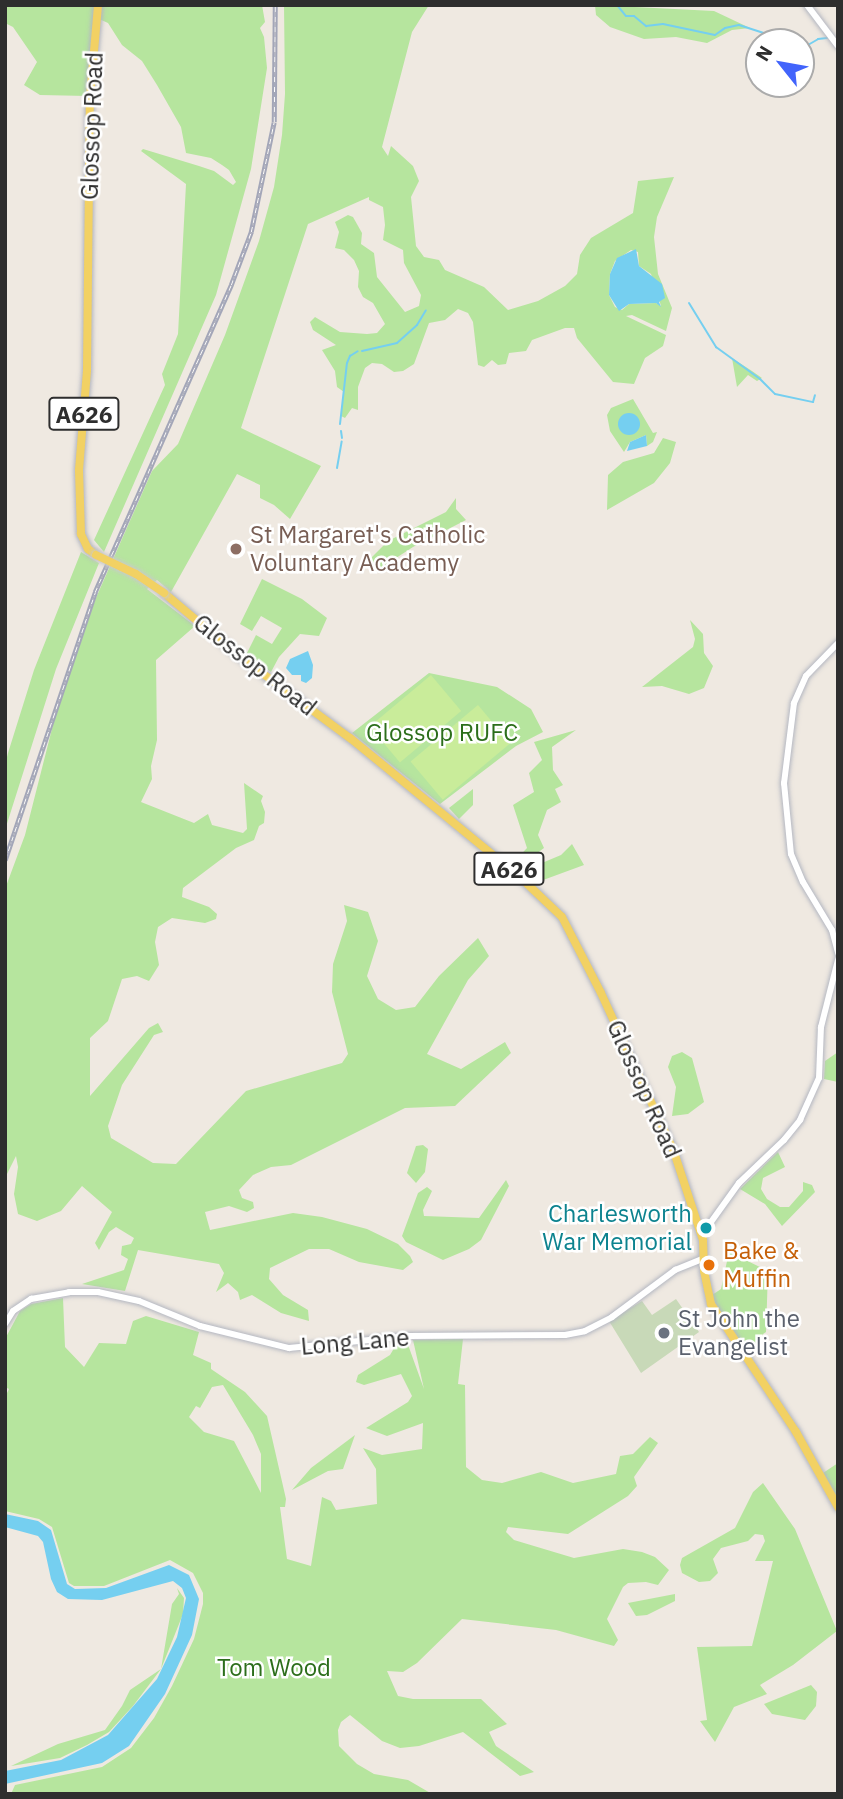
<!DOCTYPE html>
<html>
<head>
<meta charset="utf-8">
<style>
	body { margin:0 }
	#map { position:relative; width:843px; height:1799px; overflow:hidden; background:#efe9e1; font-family:"IBM Plex Sans",sans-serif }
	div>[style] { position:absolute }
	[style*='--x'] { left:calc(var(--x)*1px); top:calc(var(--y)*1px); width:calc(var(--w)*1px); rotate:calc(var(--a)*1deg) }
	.green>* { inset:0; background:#b6e59e }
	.cemetery>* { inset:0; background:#c8d9b8 }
	.pitch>* { inset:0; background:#c9ec9a; transform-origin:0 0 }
	.water>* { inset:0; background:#75cff0 }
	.round { border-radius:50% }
	.stream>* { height:2px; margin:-1px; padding:0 1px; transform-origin:1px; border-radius:1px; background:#75cff0 }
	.roads { filter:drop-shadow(0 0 2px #b4b7c1) drop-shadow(0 0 2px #b4b7c1) }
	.minor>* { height:6px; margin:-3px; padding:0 3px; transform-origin:3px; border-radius:3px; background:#fff }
	.major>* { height:8px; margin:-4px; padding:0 4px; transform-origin:4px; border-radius:4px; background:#f2d163 }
	.rail>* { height:4.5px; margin-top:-2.25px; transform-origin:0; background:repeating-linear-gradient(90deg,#fff 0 5px,#a3a6b8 0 10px); box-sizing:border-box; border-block:2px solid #a3a6b8 }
	.bridges { filter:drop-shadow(0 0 2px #c9c9c9) drop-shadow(0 0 2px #c9c9c9) }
	.major-bridge>* { height:8px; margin:-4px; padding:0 4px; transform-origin:4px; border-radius:4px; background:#f2d163 }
	.dots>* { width:19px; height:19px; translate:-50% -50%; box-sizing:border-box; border:4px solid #fff; border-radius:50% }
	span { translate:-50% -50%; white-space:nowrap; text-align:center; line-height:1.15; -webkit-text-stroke:5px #fff; paint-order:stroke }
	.shield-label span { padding:2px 5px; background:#fff; border:2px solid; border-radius:5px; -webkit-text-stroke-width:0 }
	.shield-label { font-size:23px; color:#2e2e2e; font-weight:700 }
	.street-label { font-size:24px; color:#2e2e2e }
	.education-label { font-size:24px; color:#785e54 }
	.left { translate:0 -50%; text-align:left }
	.park-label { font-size:24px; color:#2c6e1b }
	.culture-label { font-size:24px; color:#0d838f }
	.right { translate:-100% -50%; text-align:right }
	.food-label { font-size:24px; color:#c56008 }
	.worship-label { font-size:24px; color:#5b616d }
	.frame { position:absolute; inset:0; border:7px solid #2e2e2e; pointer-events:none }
	.north { position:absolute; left:745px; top:28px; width:70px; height:70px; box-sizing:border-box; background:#fff; border:2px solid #ababab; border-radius:50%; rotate:301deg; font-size:19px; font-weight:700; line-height:28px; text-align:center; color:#2e2e2e }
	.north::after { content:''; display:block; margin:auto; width:24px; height:32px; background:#4264fb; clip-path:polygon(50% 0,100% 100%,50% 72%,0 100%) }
</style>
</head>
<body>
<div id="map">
	<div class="green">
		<i style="clip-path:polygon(5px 5px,96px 5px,88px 96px,40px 95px,24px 85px,37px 62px,13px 27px,5px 23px)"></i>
		<i style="clip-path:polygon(101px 5px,262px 5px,265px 22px,260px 28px,264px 37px,267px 68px,251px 169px,216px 295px,104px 552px,94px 540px,165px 385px,162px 374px,178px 334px,186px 184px,141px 151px,143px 149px,199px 166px,214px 171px,233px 185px,236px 182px,229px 170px,222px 165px,211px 158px,186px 153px,181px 127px,157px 85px,142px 61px,122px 45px,108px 23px,99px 19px)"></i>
		<i style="clip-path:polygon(evenodd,284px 5px,429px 5px,412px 32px,382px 147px,388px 156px,391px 146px,413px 166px,419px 181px,411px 197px,416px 246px,424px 257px,439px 260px,445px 270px,484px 287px,508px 310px,538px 301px,565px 286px,577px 274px,580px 255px,591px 238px,633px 213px,638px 181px,674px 177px,657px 217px,654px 237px,658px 274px,672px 308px,666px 331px,632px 315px,626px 316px,666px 335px,663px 346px,645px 358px,634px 384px,613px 382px,577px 338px,574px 328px,565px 328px,532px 340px,526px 351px,509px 353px,506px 364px,498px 365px,492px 360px,484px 367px,478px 365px,473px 322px,468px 313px,458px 309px,445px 320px,429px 323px,414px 364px,403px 371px,394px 372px,382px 364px,372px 363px,365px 368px,358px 387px,358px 410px,352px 408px,345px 418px,341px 416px,344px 392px,337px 387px,335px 371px,322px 350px,336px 345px,313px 330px,310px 322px,315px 317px,340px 332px,367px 334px,377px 333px,385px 324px,373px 303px,363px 297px,358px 287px,359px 271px,354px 260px,344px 250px,335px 248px,339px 232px,335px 222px,348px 215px,353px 217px,362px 233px,361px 244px,374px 253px,377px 277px,405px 312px,419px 306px,421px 295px,404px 263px,403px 250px,383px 240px,385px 225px,383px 207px,369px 200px,369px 197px,308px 224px,241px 428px,321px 466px,290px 519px,274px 505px,260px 498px,260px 485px,237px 474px,171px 592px,157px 580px,147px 589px,195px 626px,156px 660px,157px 740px,151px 766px,152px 779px,141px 802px,194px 823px,208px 814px,212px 825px,243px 833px,247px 829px,244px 783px,263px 796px,261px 801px,265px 812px,264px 823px,259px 826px,254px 840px,236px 848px,183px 888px,182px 897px,209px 907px,217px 914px,216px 919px,205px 923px,172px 918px,158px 927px,155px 942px,159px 965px,149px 981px,137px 976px,122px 979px,108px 1021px,90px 1038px,90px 1096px,149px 1028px,158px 1023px,163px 1032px,154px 1035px,122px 1085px,108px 1126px,111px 1138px,153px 1163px,176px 1164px,246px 1091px,342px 1063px,348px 1054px,332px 992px,333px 964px,347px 921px,344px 905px,368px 912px,378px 941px,367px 976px,378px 999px,396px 1010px,415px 1007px,439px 976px,478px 938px,489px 956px,468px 980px,427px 1054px,461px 1069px,505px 1042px,511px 1053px,455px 1106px,405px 1108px,291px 1165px,271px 1167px,253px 1175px,239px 1190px,242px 1198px,253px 1202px,254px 1208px,247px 1212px,229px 1206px,205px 1212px,210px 1230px,293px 1213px,322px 1217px,367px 1229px,398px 1244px,410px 1256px,413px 1262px,403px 1270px,359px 1262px,329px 1249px,309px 1249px,270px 1268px,269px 1279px,283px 1295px,308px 1310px,309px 1321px,281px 1313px,252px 1295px,240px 1300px,238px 1292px,228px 1283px,216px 1292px,224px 1273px,219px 1264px,138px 1250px,125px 1291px,82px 1284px,124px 1270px,128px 1259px,121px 1255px,122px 1246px,131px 1244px,134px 1238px,116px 1227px,109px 1232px,99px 1250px,95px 1243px,112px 1212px,82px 1186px,61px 1211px,37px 1221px,18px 1214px,14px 1194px,18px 1167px,16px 1156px,5px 1178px,5px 889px,25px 835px,55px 717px,95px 600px,152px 471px,178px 444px,225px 335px,259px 241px,274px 187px,282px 135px,285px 94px,284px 5px,631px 250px,638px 252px,639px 266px,651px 274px,661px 306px,656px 303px,629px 304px,622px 310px,615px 307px,609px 295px,610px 274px,615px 261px,631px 250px)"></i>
		<i style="clip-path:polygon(595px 5px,714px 11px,750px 28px,732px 30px,707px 43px,676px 37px,644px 39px,610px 27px,596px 15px)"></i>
		<i style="clip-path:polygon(732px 358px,752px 371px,762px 378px,757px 381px,748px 375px,737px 387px)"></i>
		<i style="clip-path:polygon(633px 399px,653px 433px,657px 432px,653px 442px,647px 446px,646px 435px,630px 442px,624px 452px,610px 431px,607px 415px,611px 408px)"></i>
		<i style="clip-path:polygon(663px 438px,676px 442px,670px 463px,654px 483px,607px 510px,608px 475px,623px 462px,654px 453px)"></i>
		<i style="clip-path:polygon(456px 498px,456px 509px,466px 520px,413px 547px,379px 569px,370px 559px,388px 541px,446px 512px)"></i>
		<i style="clip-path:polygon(81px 552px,99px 563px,56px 669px,5px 830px,5px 765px,8px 753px,34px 670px)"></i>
		<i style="clip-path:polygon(262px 579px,302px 599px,327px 618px,319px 636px,300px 634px,279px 657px,271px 672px,246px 655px,256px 635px,272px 644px,282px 628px,261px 616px,252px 631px,240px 624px)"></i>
		<i style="clip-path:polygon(690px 620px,703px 634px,704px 653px,713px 666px,704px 688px,689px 694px,662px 686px,642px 687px,693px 647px,695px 639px)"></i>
		<i style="clip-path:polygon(429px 673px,497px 687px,531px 709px,543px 732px,516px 746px,440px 804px,352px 733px)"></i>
		<i style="clip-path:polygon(576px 730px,552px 747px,553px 770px,563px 785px,555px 789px,561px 802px,547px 810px,538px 835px,544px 848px,517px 868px,512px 864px,527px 848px,513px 805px,534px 792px,529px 773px,542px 760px,534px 742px)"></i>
		<i style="clip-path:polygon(473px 789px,473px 805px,459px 819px,449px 808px)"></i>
		<i style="clip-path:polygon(572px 844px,584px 865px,535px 883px,527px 877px,542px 863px,561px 855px)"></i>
		<i style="clip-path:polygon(682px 1052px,692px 1058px,704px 1102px,688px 1114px,672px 1116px,676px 1087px,668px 1067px,672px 1056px)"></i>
		<i style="clip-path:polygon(838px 1052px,838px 1082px,824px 1079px,825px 1061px)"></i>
		<i style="clip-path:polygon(423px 1145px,428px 1149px,425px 1172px,416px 1183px,407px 1173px,416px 1146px)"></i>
		<i style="clip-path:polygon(778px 1152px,785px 1167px,763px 1178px,761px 1189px,767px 1199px,780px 1207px,789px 1207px,803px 1191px,803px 1182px,812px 1185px,815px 1192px,782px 1226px,765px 1204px,740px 1189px)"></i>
		<i style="clip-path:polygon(506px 1180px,509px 1186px,481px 1240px,469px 1249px,443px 1260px,406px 1242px,402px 1236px,418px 1193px,427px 1187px,432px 1191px,423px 1210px,424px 1216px,479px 1218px)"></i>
		<i style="clip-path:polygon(729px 1252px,768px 1271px,766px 1332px,759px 1337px,762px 1349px,751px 1356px,717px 1308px,712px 1295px,721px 1289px)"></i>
		<i style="clip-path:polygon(evenodd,63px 1298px,65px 1347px,84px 1367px,99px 1343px,126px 1344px,133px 1321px,146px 1316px,199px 1332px,193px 1355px,211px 1363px,211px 1369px,245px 1392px,267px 1416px,286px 1499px,285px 1507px,280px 1507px,287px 1559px,311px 1566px,322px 1497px,331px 1501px,336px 1510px,377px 1504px,376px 1469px,363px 1448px,382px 1455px,422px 1449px,423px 1423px,387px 1436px,366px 1428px,408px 1402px,412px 1396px,401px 1374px,364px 1385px,356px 1382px,358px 1375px,390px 1355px,393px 1350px,390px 1342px,395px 1340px,407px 1342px,424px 1389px,413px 1340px,463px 1339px,458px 1384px,465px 1385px,466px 1467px,482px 1480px,502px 1483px,541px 1472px,573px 1483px,616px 1474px,620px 1456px,633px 1454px,650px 1437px,658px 1443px,634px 1477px,637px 1486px,628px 1496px,568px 1534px,508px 1527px,506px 1532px,514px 1540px,574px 1558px,623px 1549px,642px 1552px,655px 1557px,669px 1570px,658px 1585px,646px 1582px,628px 1583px,623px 1587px,607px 1619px,618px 1640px,614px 1646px,556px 1630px,462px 1619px,417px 1663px,403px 1672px,387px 1671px,398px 1696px,413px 1699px,481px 1699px,507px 1724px,489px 1732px,496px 1746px,534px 1772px,520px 1776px,463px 1732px,419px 1746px,400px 1748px,382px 1741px,350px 1715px,341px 1722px,338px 1730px,339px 1746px,357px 1764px,374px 1774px,408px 1780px,432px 1794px,11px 1794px,15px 1785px,102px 1767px,131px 1748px,154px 1718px,172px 1686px,194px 1639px,203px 1604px,203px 1593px,193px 1573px,170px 1560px,104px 1586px,74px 1586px,69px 1583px,52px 1527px,39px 1519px,5px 1511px,5px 1397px,9px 1389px,5px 1387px,5px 1339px,20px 1311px,31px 1304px,63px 1298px,223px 1385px,253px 1435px,261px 1454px,261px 1493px,234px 1441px,204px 1432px,189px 1417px,196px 1406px,200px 1408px,212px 1387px,223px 1385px)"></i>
		<i style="clip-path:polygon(355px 1435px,343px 1469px,328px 1471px,292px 1490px,311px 1468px)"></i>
		<i style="clip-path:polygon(838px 1463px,838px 1499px,823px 1473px)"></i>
		<i style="clip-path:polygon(763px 1483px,795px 1529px,837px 1631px,793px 1665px,760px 1685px,767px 1694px,734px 1707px,715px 1742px,700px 1721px,707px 1720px,697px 1647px,752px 1646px,773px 1561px,755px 1561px,765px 1541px,763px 1535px,755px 1534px,748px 1541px,721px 1548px,713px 1559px,718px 1573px,710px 1581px,699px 1582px,682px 1573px,680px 1565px,682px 1558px,735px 1528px,753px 1492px)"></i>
		<i style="clip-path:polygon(177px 1588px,184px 1598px,183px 1614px,161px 1669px,133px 1706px,109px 1732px,87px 1745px,60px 1758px,11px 1766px,58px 1744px,105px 1730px,122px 1706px,130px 1690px,161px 1669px,172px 1604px,179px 1594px)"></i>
		<i style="clip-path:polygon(675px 1594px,675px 1601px,647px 1615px,636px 1616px,628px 1603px)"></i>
		<i style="clip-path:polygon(811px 1685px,817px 1692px,816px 1706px,805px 1720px,772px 1714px,764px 1704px)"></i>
	</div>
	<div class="cemetery">
		<i style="clip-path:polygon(676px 1299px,699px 1332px,641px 1373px,609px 1321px,642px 1301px,652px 1315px)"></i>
	</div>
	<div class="pitch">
		<i style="left:431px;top:675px;width:47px;height:80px;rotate:50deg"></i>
		<i style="left:478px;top:705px;width:50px;height:88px;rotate:50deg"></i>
	</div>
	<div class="water">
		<i style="clip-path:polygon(636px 249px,639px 266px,662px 284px,665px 298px,659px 302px,661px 307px,656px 303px,629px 304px,619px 311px,609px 295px,610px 274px,617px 258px)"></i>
		<i class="round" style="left:618px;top:413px;width:22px;height:22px"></i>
		<i style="clip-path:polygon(646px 435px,647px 446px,627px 451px,630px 442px)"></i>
		<i style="clip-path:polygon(308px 651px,313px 665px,312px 678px,306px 683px,301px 681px,301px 675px,292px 675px,286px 668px,290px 659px)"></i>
		<i style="clip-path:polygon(5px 1514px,38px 1521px,51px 1530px,67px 1584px,75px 1589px,106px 1588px,169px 1565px,189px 1575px,199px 1599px,192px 1635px,165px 1694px,129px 1746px,102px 1763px,5px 1784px,5px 1771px,61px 1760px,108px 1735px,157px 1679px,177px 1637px,186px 1598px,182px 1588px,173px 1581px,102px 1600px,68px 1599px,57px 1592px,51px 1579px,43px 1542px,38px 1536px,5px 1527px)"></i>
	</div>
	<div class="stream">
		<i style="--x:617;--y:5;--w:14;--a:51"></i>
		<i style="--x:626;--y:16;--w:8;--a:0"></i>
		<i style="--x:634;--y:16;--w:16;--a:40"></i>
		<i style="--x:646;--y:26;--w:17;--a:-7"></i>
		<i style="--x:663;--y:24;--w:53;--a:11.9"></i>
		<i style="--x:715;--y:35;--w:12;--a:-35"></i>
		<i style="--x:725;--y:28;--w:14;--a:-12"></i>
		<i style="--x:739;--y:25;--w:26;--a:18"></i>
		<i style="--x:783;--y:40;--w:3;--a:45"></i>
		<i style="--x:801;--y:49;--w:20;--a:-30"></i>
		<i style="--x:818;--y:39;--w:9;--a:-6"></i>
		<i style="--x:689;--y:303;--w:52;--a:58.5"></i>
		<i style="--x:716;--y:347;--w:54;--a:36"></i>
		<i style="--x:362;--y:351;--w:36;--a:-13"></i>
		<i style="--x:397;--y:343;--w:27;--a:-42"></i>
		<i style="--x:417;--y:325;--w:17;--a:-59"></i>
		<i style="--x:760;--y:379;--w:21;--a:45"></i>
		<i style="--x:775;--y:394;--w:39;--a:12"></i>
		<i style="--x:813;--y:402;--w:7;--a:-74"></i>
		<i style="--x:340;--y:424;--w:61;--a:-83.5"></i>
		<i style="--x:347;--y:363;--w:8;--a:-67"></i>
		<i style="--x:350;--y:356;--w:9;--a:-32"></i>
		<i style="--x:341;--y:431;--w:7;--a:82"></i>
		<i style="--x:337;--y:468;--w:27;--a:-80"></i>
	</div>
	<div class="roads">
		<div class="minor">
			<i style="--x:807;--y:5;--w:51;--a:52.9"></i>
			<i style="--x:838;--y:643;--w:46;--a:134.1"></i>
			<i style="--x:806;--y:676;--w:30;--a:114"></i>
			<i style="--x:794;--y:703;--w:81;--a:97.1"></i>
			<i style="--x:784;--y:783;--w:71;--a:84.4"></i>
			<i style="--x:791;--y:854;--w:30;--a:67"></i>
			<i style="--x:803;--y:882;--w:56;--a:58.9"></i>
			<i style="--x:832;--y:930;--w:24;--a:75"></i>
			<i style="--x:700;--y:1229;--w:13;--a:-32"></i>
			<i style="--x:711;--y:1222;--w:48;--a:-54.3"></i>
			<i style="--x:739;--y:1183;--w:62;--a:-43.7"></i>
			<i style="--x:784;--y:1140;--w:26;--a:-51"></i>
			<i style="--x:800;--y:1120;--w:46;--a:-65.7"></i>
			<i style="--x:819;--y:1078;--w:51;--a:-87.8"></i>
			<i style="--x:821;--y:1027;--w:69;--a:-75.8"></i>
			<i style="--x:5;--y:1324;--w:15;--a:-58"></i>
			<i style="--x:13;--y:1311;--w:22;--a:-34"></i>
			<i style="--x:31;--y:1299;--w:39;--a:-10"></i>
			<i style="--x:69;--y:1292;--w:29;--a:0"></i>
			<i style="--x:98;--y:1292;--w:42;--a:12.4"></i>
			<i style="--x:139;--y:1301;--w:66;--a:22.3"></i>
			<i style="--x:200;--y:1326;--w:92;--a:13.9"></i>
			<i style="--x:289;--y:1348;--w:121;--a:-5.7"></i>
			<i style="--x:409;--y:1336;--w:156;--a:-0.4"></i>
			<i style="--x:565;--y:1335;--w:20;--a:-11"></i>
			<i style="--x:585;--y:1331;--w:30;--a:-27"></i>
			<i style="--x:612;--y:1317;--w:79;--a:-36.7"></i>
			<i style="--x:675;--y:1270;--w:31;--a:-22"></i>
		</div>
		<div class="major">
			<i style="--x:96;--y:555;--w:10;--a:-143"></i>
			<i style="--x:88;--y:549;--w:17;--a:-115"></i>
			<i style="--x:81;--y:534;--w:64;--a:-91.8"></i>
			<i style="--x:79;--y:470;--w:100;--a:-85.4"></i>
			<i style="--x:87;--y:370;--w:273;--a:-89.4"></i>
			<i style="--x:90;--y:97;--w:92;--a:-85"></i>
			<i style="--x:164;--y:593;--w:98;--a:40"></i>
			<i style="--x:239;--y:656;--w:138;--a:36.5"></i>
			<i style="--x:350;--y:738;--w:222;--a:39.3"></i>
			<i style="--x:522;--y:879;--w:55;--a:43.5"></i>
			<i style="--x:562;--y:917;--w:85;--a:62.8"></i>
			<i style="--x:601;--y:993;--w:175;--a:65.3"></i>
			<i style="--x:674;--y:1152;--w:93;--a:71.8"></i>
			<i style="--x:703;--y:1240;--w:31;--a:88"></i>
			<i style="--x:704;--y:1271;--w:34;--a:78"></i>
			<i style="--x:711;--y:1304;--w:154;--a:56.4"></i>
			<i style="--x:796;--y:1432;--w:86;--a:60.8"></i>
		</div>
	</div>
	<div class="rail">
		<i style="--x:5;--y:860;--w:283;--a:-71.4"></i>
		<i style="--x:95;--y:592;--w:336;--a:-66.1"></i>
		<i style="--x:231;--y:285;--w:57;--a:-69.3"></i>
		<i style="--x:251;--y:232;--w:112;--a:-78.2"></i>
		<i style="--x:274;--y:122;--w:117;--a:-89.5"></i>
	</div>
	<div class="bridges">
		<div class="major-bridge">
			<i style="--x:96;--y:555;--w:44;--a:25.4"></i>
			<i style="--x:136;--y:574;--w:34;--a:34"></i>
		</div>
	</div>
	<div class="dots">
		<i style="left:236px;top:549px;background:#8d6e63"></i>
		<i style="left:706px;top:1228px;background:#0f9aa8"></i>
		<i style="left:709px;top:1265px;background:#e8710a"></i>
		<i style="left:664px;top:1333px;background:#6b7280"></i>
	</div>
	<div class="shield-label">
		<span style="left:84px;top:414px">A626</span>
		<span style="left:509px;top:869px">A626</span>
	</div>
	<div class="street-label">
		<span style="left:92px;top:126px;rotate:-88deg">Glossop Road</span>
		<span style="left:255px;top:665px;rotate:38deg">Glossop Road</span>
		<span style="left:644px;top:1089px;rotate:66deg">Glossop Road</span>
		<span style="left:355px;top:1342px;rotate:-5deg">Long Lane</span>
	</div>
	<div class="education-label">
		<span class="left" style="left:250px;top:549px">St Margaret's Catholic<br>Voluntary Academy</span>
	</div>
	<div class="park-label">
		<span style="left:442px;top:733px">Glossop RUFC</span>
		<span style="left:274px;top:1668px">Tom Wood</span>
	</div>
	<div class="culture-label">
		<span class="right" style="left:692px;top:1228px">Charlesworth<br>War Memorial</span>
	</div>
	<div class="food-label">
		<span class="left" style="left:723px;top:1265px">Bake &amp;<br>Muffin</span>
	</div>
	<div class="worship-label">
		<span class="left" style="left:678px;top:1333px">St John the<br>Evangelist</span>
	</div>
	<div class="frame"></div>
	<div class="north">N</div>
</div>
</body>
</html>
